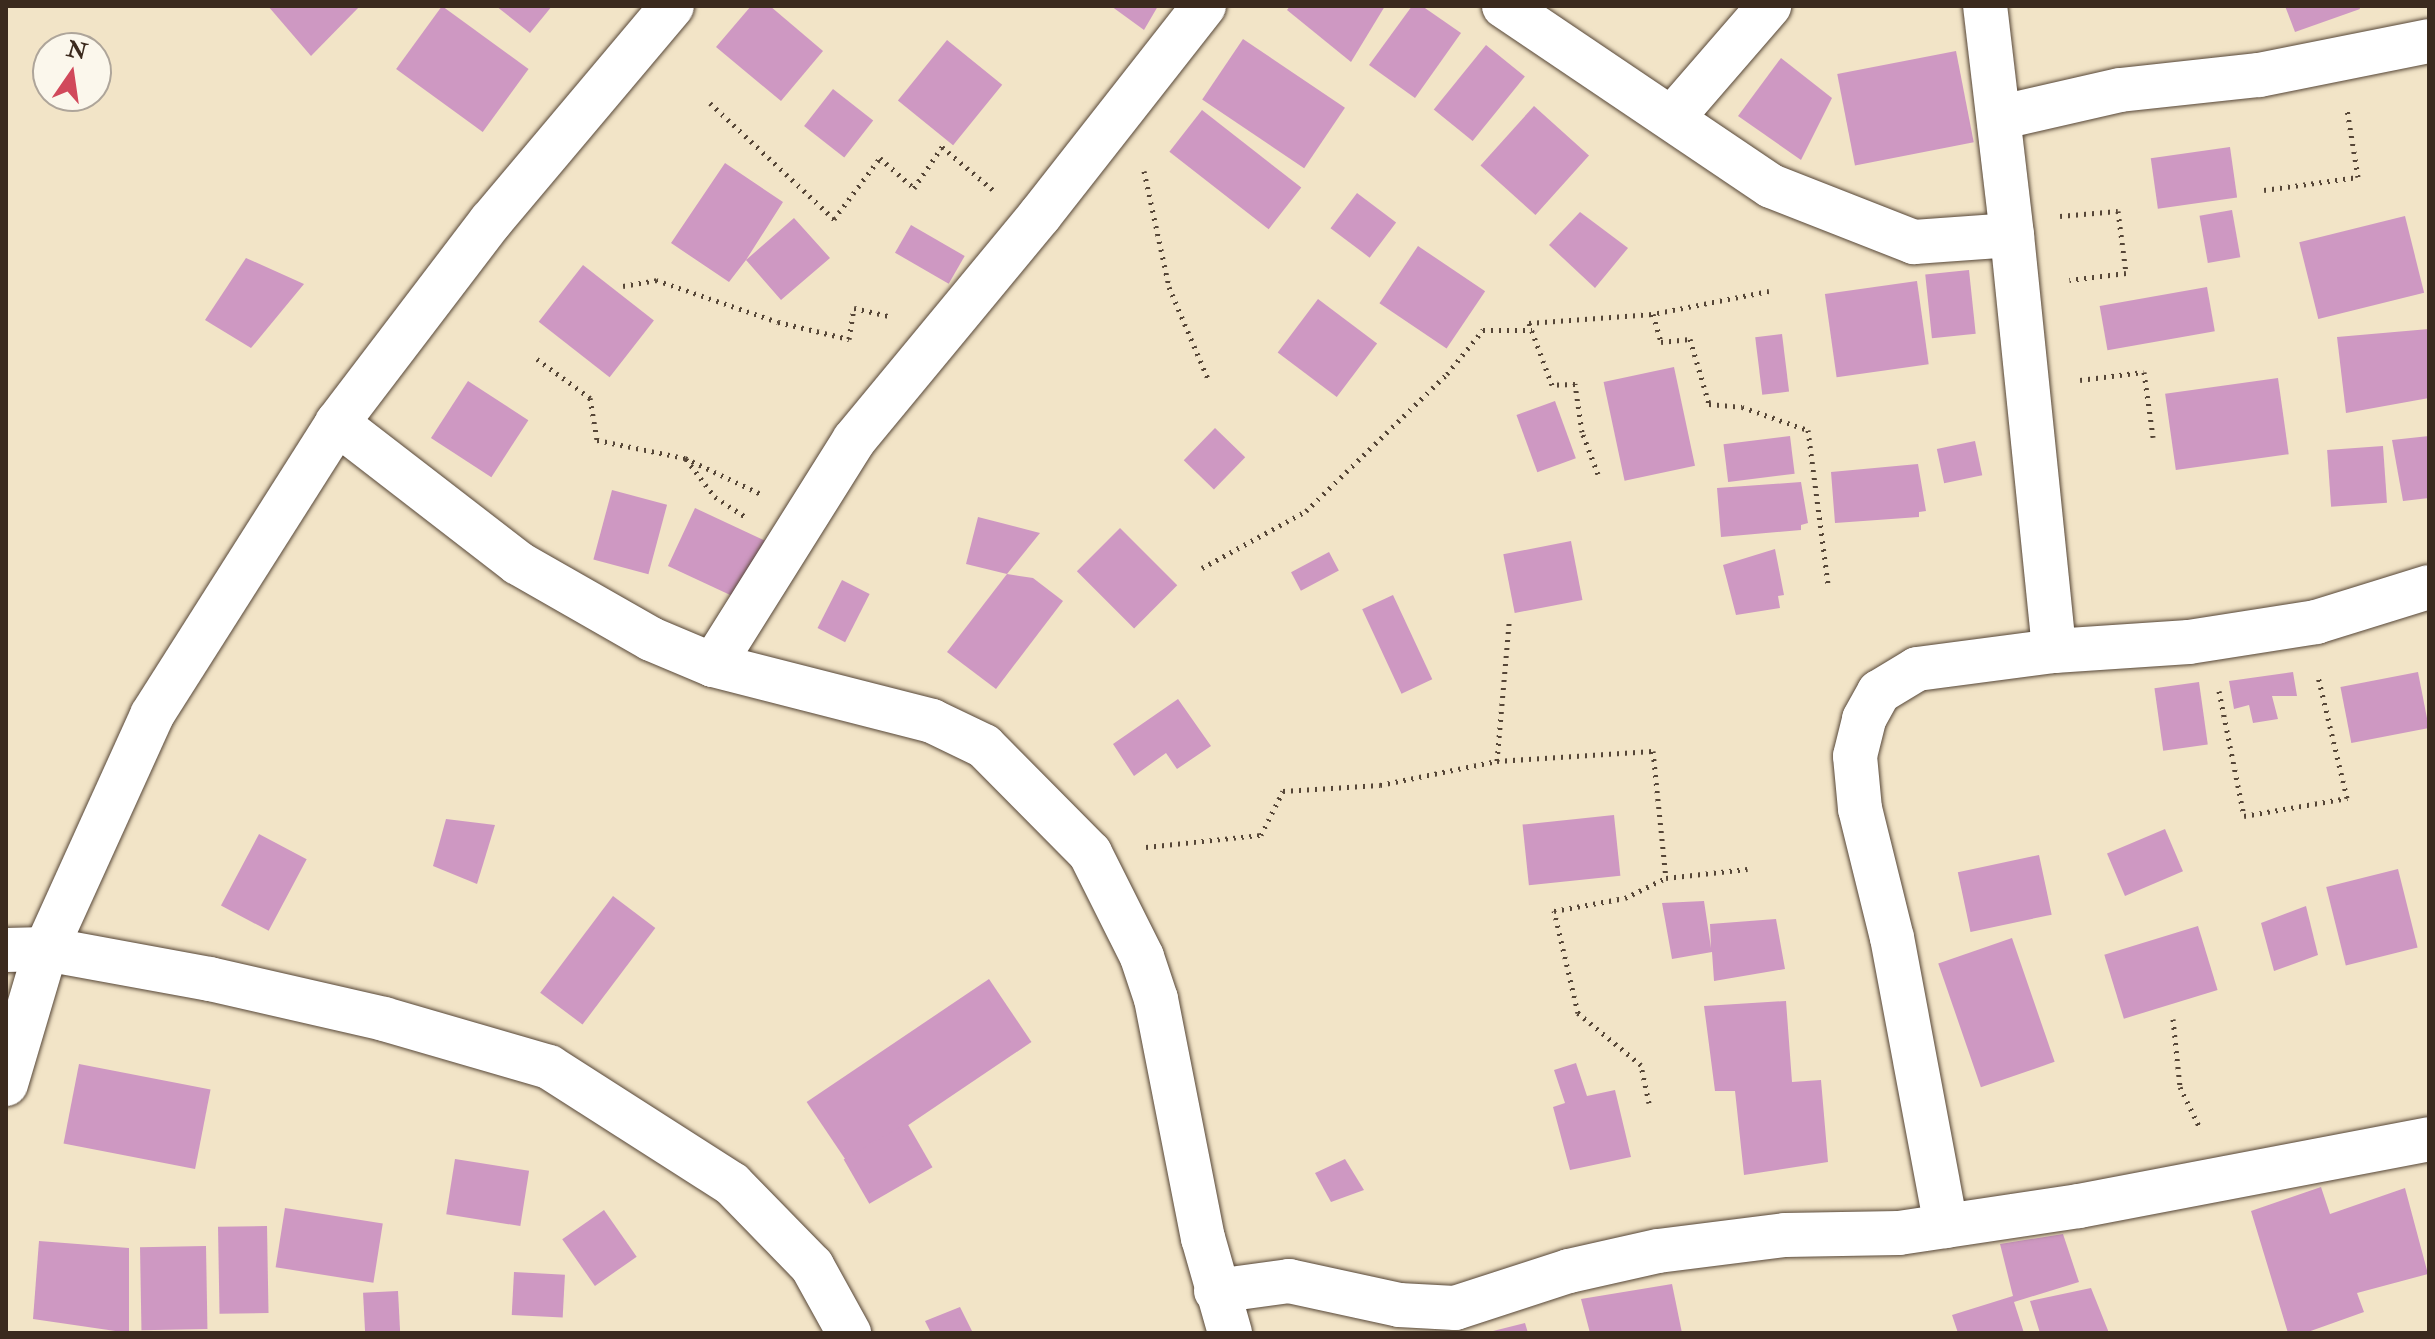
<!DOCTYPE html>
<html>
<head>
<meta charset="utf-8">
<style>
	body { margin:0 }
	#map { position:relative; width:2435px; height:1339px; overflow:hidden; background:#f2e4c7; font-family:"IM FELL Double Pica",serif }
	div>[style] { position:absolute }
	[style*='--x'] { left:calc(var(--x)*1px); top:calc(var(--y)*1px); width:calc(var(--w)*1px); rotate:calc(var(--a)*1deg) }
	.building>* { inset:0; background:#ce98c2; transform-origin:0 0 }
	.path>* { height:5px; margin-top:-2.5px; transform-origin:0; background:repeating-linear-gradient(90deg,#564637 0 2px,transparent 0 8px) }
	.roads { filter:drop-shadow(0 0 2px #564637) drop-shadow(0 0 2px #564637) }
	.minor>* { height:44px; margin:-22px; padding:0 22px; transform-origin:22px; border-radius:22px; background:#fff }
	span { translate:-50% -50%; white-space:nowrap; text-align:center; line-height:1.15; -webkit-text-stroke:6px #fbf7ec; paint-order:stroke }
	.frame { position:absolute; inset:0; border:8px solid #3b2a1e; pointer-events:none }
	.north { position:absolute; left:32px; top:32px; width:80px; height:80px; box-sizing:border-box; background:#fbf7ec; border:2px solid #aea59a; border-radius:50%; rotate:13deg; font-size:22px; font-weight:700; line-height:32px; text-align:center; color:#3b2a1e }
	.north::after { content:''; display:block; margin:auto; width:28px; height:36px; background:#d1495b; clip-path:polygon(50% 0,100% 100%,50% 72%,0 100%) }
</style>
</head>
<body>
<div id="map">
	<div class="building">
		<i style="clip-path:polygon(268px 6px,360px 6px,311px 56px)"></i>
		<i style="left:442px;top:6px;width:107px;height:78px;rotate:36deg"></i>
		<i style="clip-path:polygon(496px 6px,552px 6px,530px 33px)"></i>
		<i style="clip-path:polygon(751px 6px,770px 6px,823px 51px,781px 101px,716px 47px)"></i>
		<i style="clip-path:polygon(1111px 6px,1158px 6px,1144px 30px)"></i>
		<i style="clip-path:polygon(1290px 6px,1385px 6px,1351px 62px,1287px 10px)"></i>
		<i style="clip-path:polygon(1412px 6px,1422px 6px,1461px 33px,1415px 98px,1369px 65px)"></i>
		<i style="clip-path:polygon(2285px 6px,2359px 6px,2360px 9px,2295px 32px)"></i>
		<i style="left:1243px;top:39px;width:123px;height:73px;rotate:34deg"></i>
		<i style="left:947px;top:40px;width:71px;height:78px;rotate:39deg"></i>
		<i style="left:1486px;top:45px;width:50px;height:83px;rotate:39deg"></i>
		<i style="left:1956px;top:51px;width:93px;height:121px;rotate:79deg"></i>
		<i style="clip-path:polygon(1781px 58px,1832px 98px,1801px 160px,1738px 116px)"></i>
		<i style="left:833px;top:89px;width:51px;height:47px;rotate:38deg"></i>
		<i style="left:1534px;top:106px;width:74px;height:80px;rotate:42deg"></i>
		<i style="left:1202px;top:110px;width:126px;height:53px;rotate:38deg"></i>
		<i style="left:2230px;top:147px;width:51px;height:80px;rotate:82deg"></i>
		<i style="clip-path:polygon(725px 163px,783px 202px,746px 260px,794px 218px,830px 258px,781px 300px,746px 260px,729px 282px,671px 243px)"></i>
		<i style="left:1357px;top:193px;width:49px;height:44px;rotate:37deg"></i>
		<i style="left:2232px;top:210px;width:48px;height:33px;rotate:80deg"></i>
		<i style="clip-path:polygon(1580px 212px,1628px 248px,1595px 288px,1549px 245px)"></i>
		<i style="left:2405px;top:216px;width:79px;height:109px;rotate:76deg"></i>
		<i style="left:911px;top:225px;width:62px;height:32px;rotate:30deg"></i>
		<i style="left:1418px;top:246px;width:81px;height:69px;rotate:34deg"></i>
		<i style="clip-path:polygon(246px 258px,304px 284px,251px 348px,205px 320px)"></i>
		<i style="left:583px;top:265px;width:90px;height:72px;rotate:38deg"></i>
		<i style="left:1969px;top:270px;width:64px;height:44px;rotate:84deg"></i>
		<i style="left:1917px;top:281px;width:84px;height:93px;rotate:82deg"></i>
		<i style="left:2207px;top:287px;width:45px;height:109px;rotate:80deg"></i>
		<i style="left:1318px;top:299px;width:74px;height:67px;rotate:37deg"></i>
		<i style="clip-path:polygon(2429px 329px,2429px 398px,2346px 413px,2337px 337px)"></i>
		<i style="left:1782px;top:334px;width:58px;height:27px;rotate:83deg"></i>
		<i style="left:1674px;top:367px;width:101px;height:72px;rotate:78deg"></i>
		<i style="left:2278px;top:378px;width:77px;height:114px;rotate:82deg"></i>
		<i style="left:468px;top:381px;width:72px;height:68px;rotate:33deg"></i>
		<i style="left:1555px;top:401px;width:61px;height:41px;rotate:70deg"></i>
		<i style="left:1215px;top:428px;width:42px;height:45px;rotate:44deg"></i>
		<i style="left:1790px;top:436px;width:38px;height:67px;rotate:83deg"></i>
		<i style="clip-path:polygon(2429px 436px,2429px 498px,2403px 501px,2392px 440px)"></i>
		<i style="left:1975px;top:441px;width:35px;height:39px;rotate:78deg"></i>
		<i style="left:2383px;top:446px;width:57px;height:56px;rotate:86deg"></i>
		<i style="clip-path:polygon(1918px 464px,1926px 511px,1919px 512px,1919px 517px,1835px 523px,1831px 472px)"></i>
		<i style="clip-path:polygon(1801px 482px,1808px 523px,1801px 525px,1801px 530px,1721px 537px,1717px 488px)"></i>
		<i style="left:612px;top:490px;width:57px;height:72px;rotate:15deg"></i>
		<i style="left:695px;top:508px;width:77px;height:64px;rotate:25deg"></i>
		<i style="clip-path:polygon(978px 517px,1040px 533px,1007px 574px,966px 564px)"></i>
		<i style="left:1120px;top:528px;width:81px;height:61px;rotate:45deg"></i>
		<i style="left:1571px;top:541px;width:60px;height:69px;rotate:79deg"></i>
		<i style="clip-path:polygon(1775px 549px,1784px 595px,1778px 596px,1780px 608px,1736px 615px,1723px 565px)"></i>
		<i style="left:1329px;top:552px;width:21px;height:43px;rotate:62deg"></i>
		<i style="clip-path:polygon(1007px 574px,1033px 578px,1063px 601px,996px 689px,947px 652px)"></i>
		<i style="left:842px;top:580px;width:31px;height:54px;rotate:27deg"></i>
		<i style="left:1393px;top:595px;width:93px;height:34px;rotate:65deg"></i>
		<i style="clip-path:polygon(2293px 672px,2297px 696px,2272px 696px,2278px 719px,2253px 723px,2249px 705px,2234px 709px,2229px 681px)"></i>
		<i style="left:2418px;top:672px;width:57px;height:79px;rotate:79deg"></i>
		<i style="left:2199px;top:682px;width:63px;height:45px;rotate:82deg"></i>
		<i style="clip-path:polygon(1178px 699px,1211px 746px,1177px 769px,1166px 753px,1134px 776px,1113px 744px)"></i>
		<i style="left:1614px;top:815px;width:61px;height:92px;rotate:84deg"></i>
		<i style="clip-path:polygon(446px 819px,495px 825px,477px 884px,433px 866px)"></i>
		<i style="left:2165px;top:829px;width:46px;height:63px;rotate:67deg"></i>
		<i style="left:259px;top:834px;width:54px;height:81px;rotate:28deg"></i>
		<i style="left:2039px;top:855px;width:61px;height:83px;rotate:78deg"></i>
		<i style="left:2398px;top:869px;width:81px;height:74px;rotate:76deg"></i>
		<i style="left:613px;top:896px;width:53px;height:121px;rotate:37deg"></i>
		<i style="clip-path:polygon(1704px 901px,1711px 948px,1710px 924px,1776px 919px,1785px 969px,1714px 981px,1712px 952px,1672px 959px,1662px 903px)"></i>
		<i style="clip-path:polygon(2306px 906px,2318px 955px,2274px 971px,2261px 923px)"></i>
		<i style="left:2198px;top:926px;width:67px;height:98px;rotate:73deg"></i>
		<i style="left:2012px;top:938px;width:131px;height:78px;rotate:71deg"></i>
		<i style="left:989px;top:979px;width:76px;height:220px;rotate:56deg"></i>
		<i style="clip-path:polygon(1786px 1001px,1792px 1082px,1821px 1080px,1828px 1162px,1744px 1175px,1735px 1091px,1715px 1091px,1704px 1006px)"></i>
		<i style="clip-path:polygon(1576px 1063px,1587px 1096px,1615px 1090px,1631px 1157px,1570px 1170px,1553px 1107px,1565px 1103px,1554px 1070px)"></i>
		<i style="left:79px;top:1064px;width:134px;height:81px;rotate:11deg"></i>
		<i style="left:907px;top:1123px;width:51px;height:73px;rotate:60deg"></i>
		<i style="left:455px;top:1159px;width:75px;height:56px;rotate:9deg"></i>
		<i style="clip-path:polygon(1345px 1159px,1364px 1190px,1331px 1202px,1315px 1173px)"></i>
		<i style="clip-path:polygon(2321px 1187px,2330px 1214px,2405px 1188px,2428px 1274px,2357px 1293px,2364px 1312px,2305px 1333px,2288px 1333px,2251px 1211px)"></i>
		<i style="left:285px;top:1208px;width:99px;height:60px;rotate:9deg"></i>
		<i style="left:604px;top:1210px;width:57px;height:51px;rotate:55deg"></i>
		<i style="left:267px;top:1226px;width:87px;height:49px;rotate:89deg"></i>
		<i style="clip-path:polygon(2063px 1234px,2079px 1282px,2014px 1302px,2024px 1333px,1958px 1333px,1952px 1315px,2013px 1296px,2000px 1244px)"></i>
		<i style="clip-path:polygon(39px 1241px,129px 1248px,129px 1333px,33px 1319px)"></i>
		<i style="left:206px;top:1246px;width:83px;height:66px;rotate:89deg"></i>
		<i style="left:514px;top:1272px;width:51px;height:43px;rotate:3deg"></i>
		<i style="clip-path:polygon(1672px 1284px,1682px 1333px,1590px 1333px,1581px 1299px)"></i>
		<i style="clip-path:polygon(2091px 1288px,2109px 1333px,2040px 1333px,2030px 1301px)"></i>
		<i style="left:398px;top:1291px;width:42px;height:35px;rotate:87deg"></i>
		<i style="clip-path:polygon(960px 1307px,973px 1333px,931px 1333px,925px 1321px)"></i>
		<i style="clip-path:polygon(1525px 1323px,1528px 1333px,1489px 1333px,1489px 1332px)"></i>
	</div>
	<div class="path">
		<i style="--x:710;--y:103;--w:170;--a:43.1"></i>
		<i style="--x:834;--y:219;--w:76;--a:-53"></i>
		<i style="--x:880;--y:158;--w:45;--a:41.4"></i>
		<i style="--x:914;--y:188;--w:50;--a:-55.7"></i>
		<i style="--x:942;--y:147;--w:67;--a:40.1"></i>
		<i style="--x:1144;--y:171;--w:119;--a:77.8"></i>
		<i style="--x:1169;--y:287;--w:100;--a:67"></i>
		<i style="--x:2264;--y:190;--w:95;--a:-7.9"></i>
		<i style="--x:2358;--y:177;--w:69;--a:-99.2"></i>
		<i style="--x:2060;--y:216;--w:58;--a:-4.9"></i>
		<i style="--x:2118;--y:211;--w:63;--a:82.6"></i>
		<i style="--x:2126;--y:273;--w:57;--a:173"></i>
		<i style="--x:623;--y:286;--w:34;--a:-10"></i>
		<i style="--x:656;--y:280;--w:129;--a:19"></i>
		<i style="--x:778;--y:322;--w:73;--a:13.5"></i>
		<i style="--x:849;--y:339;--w:31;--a:-81"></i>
		<i style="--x:854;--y:308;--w:36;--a:13"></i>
		<i style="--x:1769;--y:291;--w:118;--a:168.8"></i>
		<i style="--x:1653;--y:314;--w:29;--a:74"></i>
		<i style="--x:1661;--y:342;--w:29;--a:-6"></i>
		<i style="--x:1690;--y:339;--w:68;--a:73.7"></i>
		<i style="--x:1709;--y:404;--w:33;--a:5"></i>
		<i style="--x:1742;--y:407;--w:70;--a:19.2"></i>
		<i style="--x:1808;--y:430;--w:156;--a:82.6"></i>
		<i style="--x:537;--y:359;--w:66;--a:36.3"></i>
		<i style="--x:590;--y:398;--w:43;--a:80.5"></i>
		<i style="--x:597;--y:440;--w:90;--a:11.6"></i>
		<i style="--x:685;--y:458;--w:84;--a:25.3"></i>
		<i style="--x:2080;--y:380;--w:64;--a:-7.1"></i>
		<i style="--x:2144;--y:372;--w:66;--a:82.1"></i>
		<i style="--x:686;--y:459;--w:48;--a:52.7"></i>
		<i style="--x:715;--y:497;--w:35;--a:33"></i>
		<i style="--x:1598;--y:474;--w:45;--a:-110.9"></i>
		<i style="--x:1582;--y:432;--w:49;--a:-98.3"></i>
		<i style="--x:1575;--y:384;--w:23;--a:178"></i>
		<i style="--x:1552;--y:385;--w:66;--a:-110.4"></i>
		<i style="--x:1529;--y:323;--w:124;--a:-4.2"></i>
		<i style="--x:1202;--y:568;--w:119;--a:-28.7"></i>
		<i style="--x:1306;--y:511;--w:197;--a:-44.2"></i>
		<i style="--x:1447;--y:374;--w:57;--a:-50.7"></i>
		<i style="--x:1483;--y:330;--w:49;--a:0"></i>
		<i style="--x:2219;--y:691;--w:127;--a:78.7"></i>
		<i style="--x:2244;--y:816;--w:105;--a:-9.9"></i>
		<i style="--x:2347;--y:798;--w:125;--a:-103.4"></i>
		<i style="--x:1497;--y:761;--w:156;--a:-3.7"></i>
		<i style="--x:1653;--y:751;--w:128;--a:84.2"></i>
		<i style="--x:1666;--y:878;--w:82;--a:-6.3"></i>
		<i style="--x:1146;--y:847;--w:116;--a:-6"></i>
		<i style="--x:1261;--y:835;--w:49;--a:-63.4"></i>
		<i style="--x:1283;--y:791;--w:97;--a:-3.5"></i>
		<i style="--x:1380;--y:785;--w:119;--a:-11.6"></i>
		<i style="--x:1497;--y:761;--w:139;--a:-85"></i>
		<i style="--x:2173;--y:1019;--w:68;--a:84.1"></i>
		<i style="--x:2180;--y:1087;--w:46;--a:64"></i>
		<i style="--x:1649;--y:1103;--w:39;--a:-102"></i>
		<i style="--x:1641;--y:1065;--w:82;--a:-140.5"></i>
		<i style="--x:1578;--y:1013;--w:105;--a:-103.2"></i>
		<i style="--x:1554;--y:911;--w:72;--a:-10.4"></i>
		<i style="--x:1625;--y:898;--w:46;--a:-26"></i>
	</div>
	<div class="roads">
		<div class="minor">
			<i style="--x:1504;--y:6;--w:322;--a:34"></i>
			<i style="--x:1771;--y:186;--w:154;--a:21.4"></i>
			<i style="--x:1914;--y:242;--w:98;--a:-4.1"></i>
			<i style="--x:2012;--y:235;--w:231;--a:-96.7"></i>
			<i style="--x:1673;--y:117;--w:147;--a:-49.1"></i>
			<i style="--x:2002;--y:117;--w:121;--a:-12.9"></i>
			<i style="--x:2120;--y:90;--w:140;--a:-6.2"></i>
			<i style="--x:2259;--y:75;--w:173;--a:-11.3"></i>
			<i style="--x:2012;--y:235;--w:418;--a:84.2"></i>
			<i style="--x:337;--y:423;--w:229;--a:37.7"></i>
			<i style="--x:518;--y:563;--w:153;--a:29.7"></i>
			<i style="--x:651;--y:639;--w:67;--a:22.8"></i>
			<i style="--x:713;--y:665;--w:266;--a:-57.9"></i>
			<i style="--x:854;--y:440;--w:292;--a:-50.4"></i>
			<i style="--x:1040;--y:215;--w:266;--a:-51.9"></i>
			<i style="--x:713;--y:665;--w:226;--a:14.3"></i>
			<i style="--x:932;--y:721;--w:58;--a:25.7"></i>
			<i style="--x:984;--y:746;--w:151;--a:45.3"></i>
			<i style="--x:1090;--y:853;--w:116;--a:63.4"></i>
			<i style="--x:1142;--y:957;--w:44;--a:71.6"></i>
			<i style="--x:1156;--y:999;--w:244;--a:78.9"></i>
			<i style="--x:1203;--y:1238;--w:99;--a:74.1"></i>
			<i style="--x:6;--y:950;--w:40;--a:-1.4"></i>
			<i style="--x:46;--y:949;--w:167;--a:10.4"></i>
			<i style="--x:210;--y:979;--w:179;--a:12.9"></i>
			<i style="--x:384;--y:1019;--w:172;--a:16.2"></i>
			<i style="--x:549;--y:1067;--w:217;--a:32.6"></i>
			<i style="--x:732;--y:1184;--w:115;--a:45.7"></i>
			<i style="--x:812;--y:1266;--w:77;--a:61.1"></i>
			<i style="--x:6;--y:1084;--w:141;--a:-73.5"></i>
			<i style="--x:46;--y:949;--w:257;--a:-65.6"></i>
			<i style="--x:152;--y:715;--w:346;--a:-57.6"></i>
			<i style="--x:337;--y:423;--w:254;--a:-52.7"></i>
			<i style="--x:491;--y:221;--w:281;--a:-49.9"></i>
			<i style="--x:1946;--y:1226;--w:293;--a:-100.6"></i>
			<i style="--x:1892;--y:938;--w:133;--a:-103.9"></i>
			<i style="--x:1860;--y:809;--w:53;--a:-95.4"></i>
			<i style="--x:1855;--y:756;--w:38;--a:-76"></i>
			<i style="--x:1864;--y:719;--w:31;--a:-61"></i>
			<i style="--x:1879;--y:692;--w:44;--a:-31.2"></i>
			<i style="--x:1917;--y:669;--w:138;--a:-7.5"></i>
			<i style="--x:2054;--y:651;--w:135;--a:-3.8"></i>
			<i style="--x:2189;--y:642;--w:129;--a:-8.9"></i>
			<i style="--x:2316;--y:622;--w:118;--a:-17.2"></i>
			<i style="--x:1216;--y:1291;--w:74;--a:-7.8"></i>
			<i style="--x:1289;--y:1281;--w:113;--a:12.3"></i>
			<i style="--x:1399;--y:1305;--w:56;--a:3.1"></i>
			<i style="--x:1455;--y:1308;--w:120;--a:-18"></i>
			<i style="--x:1569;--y:1271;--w:91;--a:-12.7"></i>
			<i style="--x:1658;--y:1251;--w:128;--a:-7.2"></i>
			<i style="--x:1785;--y:1235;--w:114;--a:-1"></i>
			<i style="--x:1899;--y:1233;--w:182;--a:-8.5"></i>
			<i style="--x:2079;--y:1206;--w:356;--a:-10.8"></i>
		</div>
	</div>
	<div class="frame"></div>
	<div class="north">N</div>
</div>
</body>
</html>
